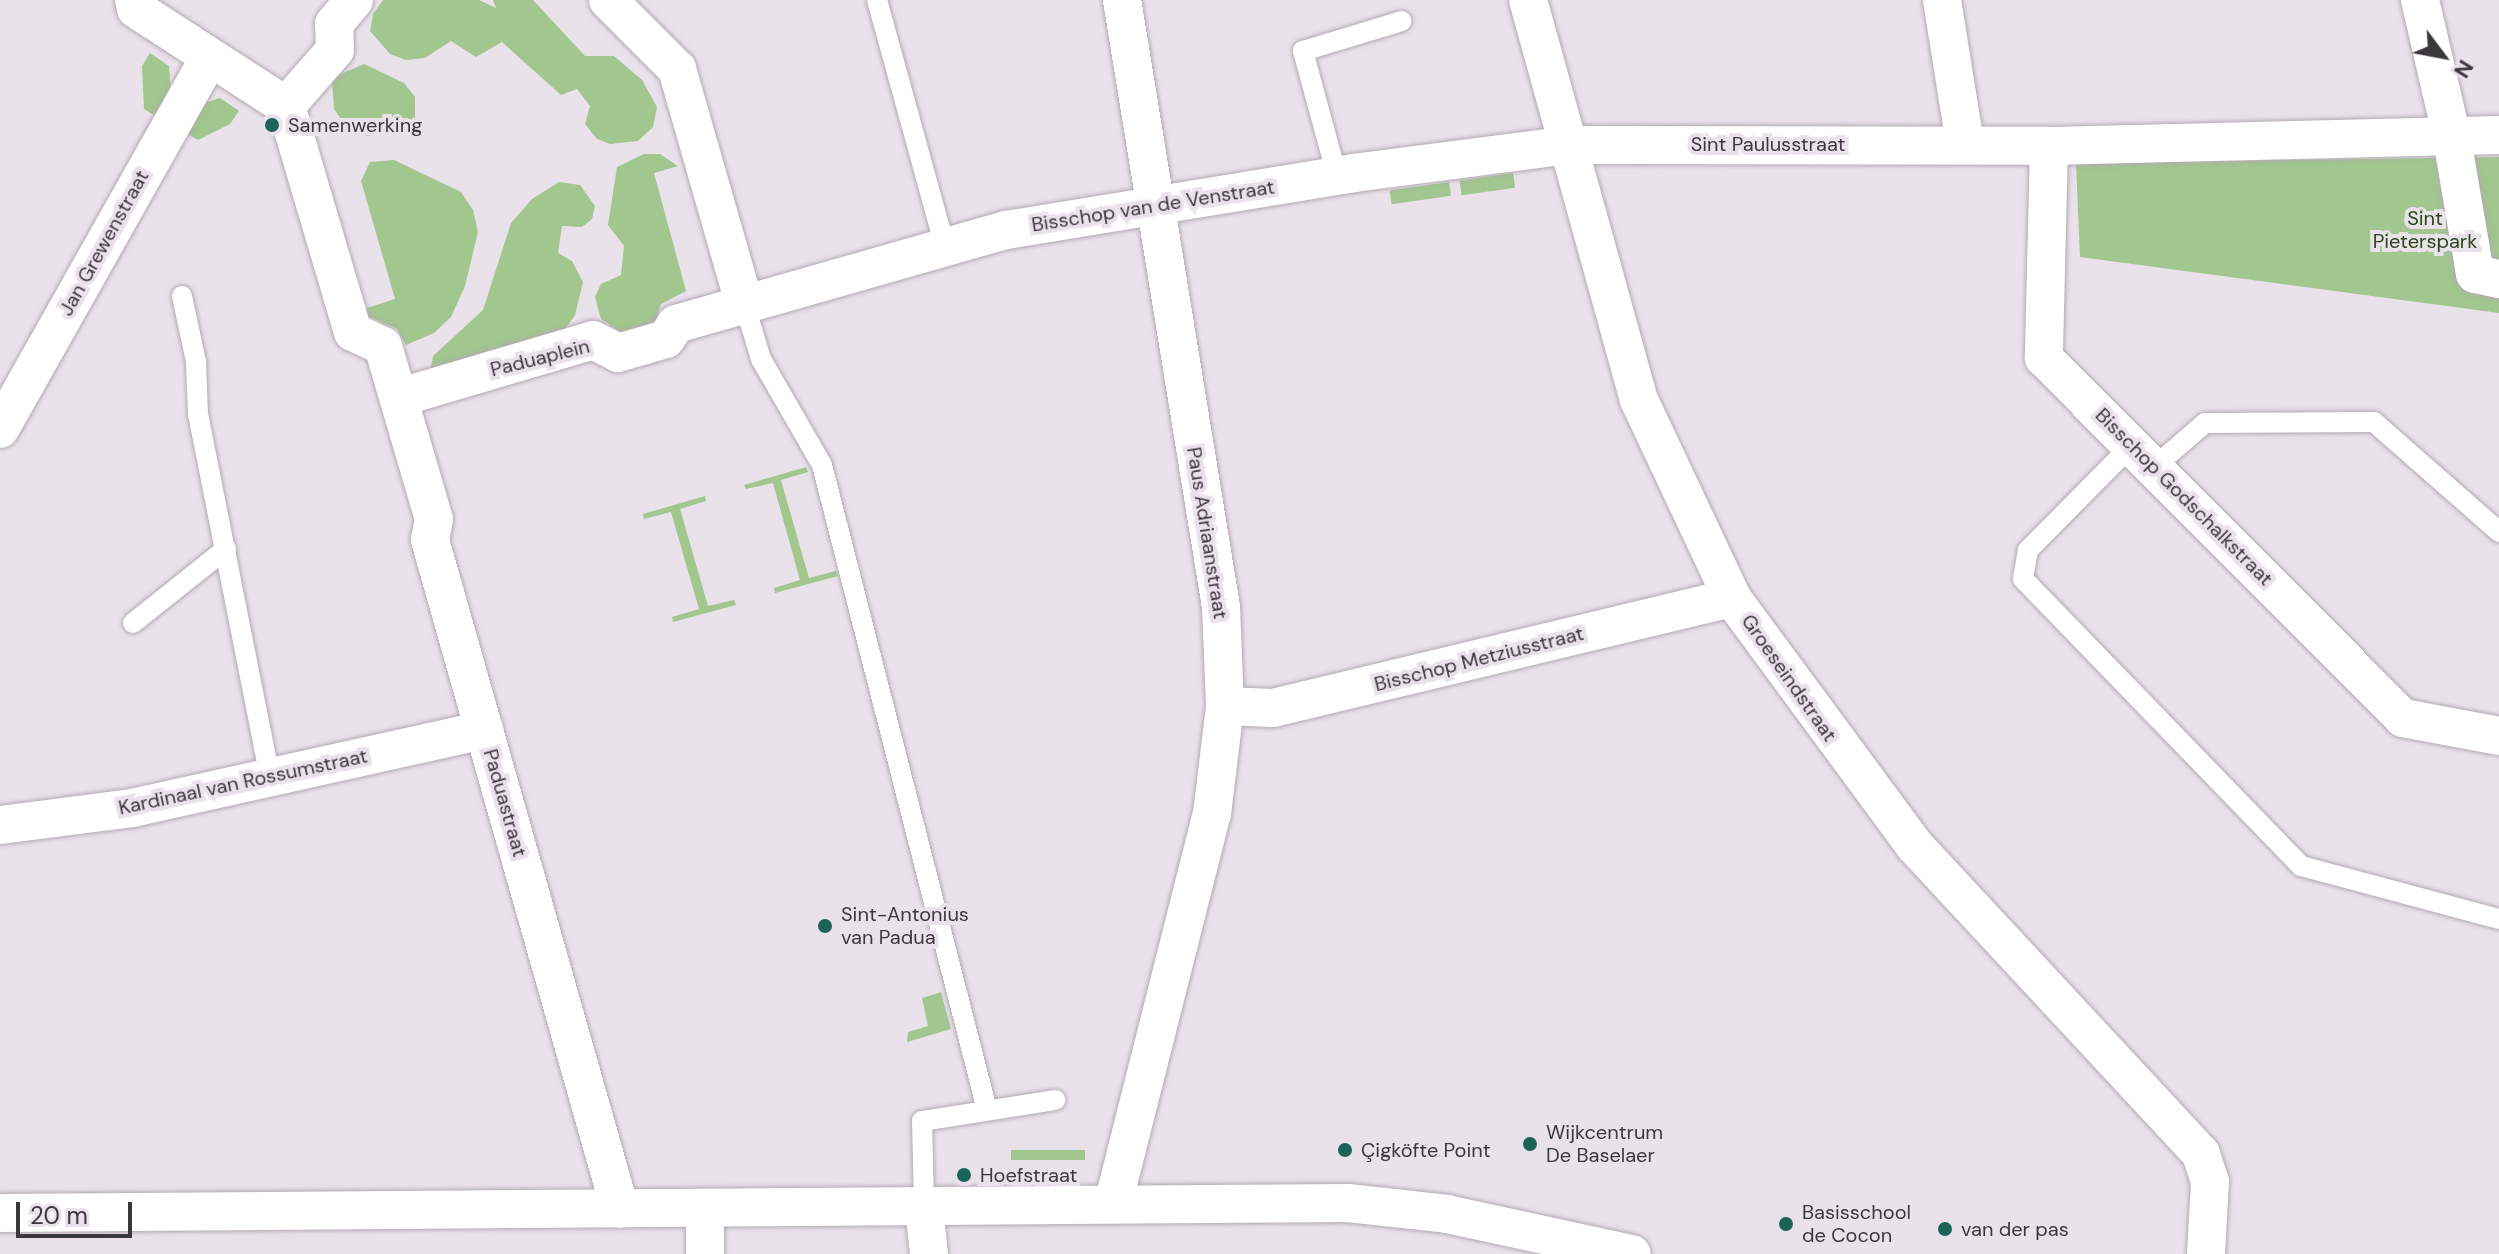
<!DOCTYPE html>
<html>
<head>
<meta charset="utf-8">
<style>
	body { margin:0 }
	#map { position:relative; width:2499px; height:1254px; overflow:hidden; background:#eae2ea; font-family:"DM Sans",sans-serif }
	div>[style] { position:absolute }
	[style*='--x'] { left:calc(var(--x)*1px); top:calc(var(--y)*1px); width:calc(var(--w)*1px); rotate:calc(var(--a)*1deg) }
	.green>* { inset:0; background:#a1c68e; transform-origin:0 0 }
	.roads { filter:drop-shadow(0 0 2px #b3aab2) drop-shadow(0 0 2px #b3aab2) }
	.service>* { height:20px; margin:-10px; padding:0 10px; transform-origin:10px; border-radius:10px; background:#fff }
	.minor>* { height:38px; margin:-19px; padding:0 19px; transform-origin:19px; border-radius:19px; background:#fff }
	.dots>* { width:22px; height:22px; translate:-50% -50%; box-sizing:border-box; border:4px solid #eae2ea; border-radius:50% }
	span { translate:-50% -50%; white-space:nowrap; text-align:center; line-height:1.15; -webkit-text-stroke:8px #eae2ea; paint-order:stroke }
	.poi-label { font-size:20px; color:#3b383b }
	.left { translate:0 -50%; text-align:left }
	.street-label { font-size:20px; color:#3b383b }
	.park-label { font-size:20px; color:#294617 }
	.north { position:absolute; left:2403px; top:16px; width:80px; height:80px; -webkit-text-stroke:6px #eae2ea; paint-order:stroke; rotate:122deg; font-size:22px; font-weight:700; line-height:32px; text-align:center; color:#3b383b }
	.north::after { content:''; display:block; margin:auto; width:28px; height:36px; background:#3b383b; clip-path:polygon(50% 0,100% 100%,50% 72%,0 100%) }
	.scale { position:absolute; left:16px; top:1202px; width:116px; height:36px; box-sizing:border-box; border:4px solid #3b383b; border-top:0; padding-left:10px; font-size:24px; line-height:28px; white-space:nowrap; color:#3b383b; -webkit-text-stroke:6px #eae2ea; paint-order:stroke }
</style>
</head>
<body>
<div id="map">
	<div class="green">
		<i style="clip-path:polygon(383px 0,479px 0,496px 8px,493px 0,533px 0,585px 56px,614px 56px,642px 80px,657px 107px,653px 127px,638px 141px,610px 144px,597px 139px,585px 124px,590px 106px,577px 89px,561px 95px,502px 42px,476px 57px,451px 41px,425px 58px,406px 60px,390px 54px,370px 31px,373px 14px)"></i>
		<i style="clip-path:polygon(150px 53px,169px 66px,171px 93px,157px 117px,144px 109px,142px 66px)"></i>
		<i style="clip-path:polygon(364px 64px,404px 83px,415px 97px,415px 123px,400px 134px,363px 136px,345px 125px,334px 109px,332px 78px)"></i>
		<i style="clip-path:polygon(220px 98px,239px 111px,230px 124px,198px 140px,182px 131px,198px 105px)"></i>
		<i style="clip-path:polygon(644px 154px,660px 154px,678px 166px,654px 173px,686px 291px,661px 304px,655px 323px,621px 332px,601px 319px,595px 297px,601px 284px,621px 275px,624px 246px,608px 225px,617px 167px)"></i>
		<i style="clip-path:polygon(2499px 157px,2499px 313px,2080px 257px,2076px 163px)"></i>
		<i style="clip-path:polygon(394px 160px,461px 192px,473px 210px,478px 232px,465px 286px,451px 317px,434px 333px,406px 345px,397px 329px,366px 315px,364px 309px,395px 299px,361px 181px,370px 162px)"></i>
		<i style="left:1513px;top:173px;width:15px;height:54px;rotate:82deg"></i>
		<i style="clip-path:polygon(559px 182px,580px 185px,595px 206px,592px 219px,582px 227px,562px 226px,558px 253px,572px 261px,583px 282px,575px 315px,561px 335px,430px 373px,433px 356px,483px 310px,511px 223px,532px 199px)"></i>
		<i style="left:1449px;top:182px;width:14px;height:60px;rotate:82deg"></i>
		<i style="clip-path:polygon(806px 467px,808px 472px,781px 480px,809px 578px,836px 571px,838px 576px,775px 593px,774px 588px,800px 580px,773px 483px,746px 489px,744px 485px)"></i>
		<i style="clip-path:polygon(705px 496px,706px 501px,680px 509px,708px 606px,734px 600px,736px 605px,673px 622px,672px 617px,699px 609px,671px 512px,644px 519px,643px 514px)"></i>
		<i style="clip-path:polygon(941px 992px,951px 1029px,907px 1042px,908px 1032px,928px 1026px,922px 998px)"></i>
		<i style="left:1085px;top:1150px;width:10px;height:74px;rotate:90deg"></i>
	</div>
	<div class="roads">
		<div class="service">
			<i style="--x:877;--y:0;--w:256;--a:74.6"></i>
			<i style="--x:1337;--y:176;--w:130;--a:-105.2"></i>
			<i style="--x:1303;--y:51;--w:103;--a:-16.9"></i>
			<i style="--x:182;--y:296;--w:67;--a:78"></i>
			<i style="--x:196;--y:362;--w:52;--a:87.8"></i>
			<i style="--x:198;--y:414;--w:370;--a:78.8"></i>
			<i style="--x:744;--y:303;--w:59;--a:73.1"></i>
			<i style="--x:761;--y:359;--w:122;--a:60.1"></i>
			<i style="--x:822;--y:465;--w:666;--a:75.65"></i>
			<i style="--x:2132;--y:445;--w:148;--a:134.7"></i>
			<i style="--x:2028;--y:550;--w:29;--a:100"></i>
			<i style="--x:2023;--y:579;--w:400;--a:45.9"></i>
			<i style="--x:2301;--y:866;--w:205;--a:15"></i>
			<i style="--x:2154;--y:467;--w:67;--a:-40.8"></i>
			<i style="--x:2205;--y:423;--w:169;--a:-0.3"></i>
			<i style="--x:2374;--y:422;--w:167;--a:41.3"></i>
			<i style="--x:133;--y:623;--w:119;--a:-38.5"></i>
			<i style="--x:924;--y:1207;--w:86;--a:-91.3"></i>
			<i style="--x:922;--y:1121;--w:135;--a:-9"></i>
		</div>
		<div class="minor">
			<i style="--x:134;--y:0;--w:9;--a:77"></i>
			<i style="--x:136;--y:9;--w:179;--a:32.9"></i>
			<i style="--x:286;--y:106;--w:236;--a:73.5"></i>
			<i style="--x:353;--y:332;--w:33;--a:25"></i>
			<i style="--x:383;--y:346;--w:180;--a:73.6"></i>
			<i style="--x:434;--y:519;--w:21;--a:101"></i>
			<i style="--x:430;--y:540;--w:695;--a:74.15"></i>
			<i style="--x:608;--y:0;--w:98;--a:45"></i>
			<i style="--x:677;--y:69;--w:243;--a:74"></i>
			<i style="--x:1528;--y:0;--w:415;--a:74.5"></i>
			<i style="--x:1639;--y:400;--w:219;--a:64.8"></i>
			<i style="--x:1732;--y:598;--w:307;--a:53.6"></i>
			<i style="--x:1914;--y:845;--w:422;--a:47.1"></i>
			<i style="--x:2201;--y:1154;--w:29;--a:72"></i>
			<i style="--x:2210;--y:1182;--w:72;--a:93.2"></i>
			<i style="--x:1942;--y:0;--w:145;--a:80.9"></i>
			<i style="--x:2420;--y:0;--w:137;--a:76.9"></i>
			<i style="--x:2451;--y:133;--w:143;--a:80.3"></i>
			<i style="--x:2475;--y:274;--w:25;--a:12"></i>
			<i style="--x:286;--y:106;--w:74;--a:-48.8"></i>
			<i style="--x:335;--y:50;--w:26;--a:-92"></i>
			<i style="--x:334;--y:24;--w:31;--a:-50"></i>
			<i style="--x:2049;--y:146;--w:212;--a:91.4"></i>
			<i style="--x:2044;--y:358;--w:508;--a:45.08"></i>
			<i style="--x:2403;--y:718;--w:98;--a:10.6"></i>
			<i style="--x:401;--y:397;--w:200;--a:-16.5"></i>
			<i style="--x:593;--y:340;--w:28;--a:27"></i>
			<i style="--x:618;--y:353;--w:50;--a:-16.3"></i>
			<i style="--x:666;--y:339;--w:18;--a:-56"></i>
			<i style="--x:676;--y:324;--w:344;--a:-15.9"></i>
			<i style="--x:1007;--y:230;--w:352;--a:-9.3"></i>
			<i style="--x:1354;--y:173;--w:218;--a:-7.4"></i>
			<i style="--x:1570;--y:145;--w:479;--a:0.1"></i>
			<i style="--x:2049;--y:146;--w:450;--a:-1.4"></i>
			<i style="--x:0;--y:429;--w:426;--a:-60.6"></i>
			<i style="--x:1225;--y:706;--w:48;--a:2.4"></i>
			<i style="--x:1273;--y:708;--w:472;--a:-13.5"></i>
			<i style="--x:0;--y:825;--w:133;--a:-7.3"></i>
			<i style="--x:132;--y:808;--w:361;--a:-12.5"></i>
			<i style="--x:1113;--y:1204;--w:402;--a:-75.8"></i>
			<i style="--x:1212;--y:814;--w:109;--a:-83.1"></i>
			<i style="--x:1225;--y:706;--w:99;--a:-92.3"></i>
			<i style="--x:1221;--y:607;--w:615;--a:-99.26"></i>
			<i style="--x:924;--y:1207;--w:47;--a:83.9"></i>
			<i style="--x:705;--y:1210;--w:44;--a:90"></i>
			<i style="--x:0;--y:1213;--w:1348;--a:-0.43"></i>
			<i style="--x:1348;--y:1203;--w:100;--a:6.3"></i>
			<i style="--x:1447;--y:1214;--w:189;--a:12.2"></i>
		</div>
	</div>
	<div class="dots">
		<i style="left:272px;top:125px;background:#1d6458"></i>
		<i style="left:825px;top:926px;background:#1d6458"></i>
		<i style="left:1530px;top:1144px;background:#1d6458"></i>
		<i style="left:1345px;top:1150px;background:#1d6458"></i>
		<i style="left:964px;top:1175px;background:#1d6458"></i>
		<i style="left:1786px;top:1224px;background:#1d6458"></i>
		<i style="left:1945px;top:1229px;background:#1d6458"></i>
	</div>
	<div class="poi-label">
		<span class="left" style="left:288px;top:125px">Samenwerking</span>
		<span class="left" style="left:841px;top:926px">Sint-Antonius<br>van Padua</span>
		<span class="left" style="left:1546px;top:1144px">Wijkcentrum<br>De Baselaer</span>
		<span class="left" style="left:1361px;top:1150px">Çigköfte Point</span>
		<span class="left" style="left:980px;top:1175px">Hoefstraat</span>
		<span class="left" style="left:1802px;top:1224px">Basisschool<br>de Cocon</span>
		<span class="left" style="left:1961px;top:1229px">van der pas</span>
	</div>
	<div class="street-label">
		<span style="left:1768px;top:144px">Sint Paulusstraat</span>
		<span style="left:1153px;top:206px;rotate:-9deg">Bisschop van de Venstraat</span>
		<span style="left:104px;top:243px;rotate:-61deg">Jan Grewenstraat</span>
		<span style="left:540px;top:358px;rotate:-14deg">Paduaplein</span>
		<span style="left:2184px;top:497px;rotate:45deg">Bisschop Godschalkstraat</span>
		<span style="left:1207px;top:533px;rotate:81deg">Paus Adriaanstraat</span>
		<span style="left:1479px;top:659px;rotate:-14deg">Bisschop Metziusstraat</span>
		<span style="left:1789px;top:678px;rotate:55deg">Groeseindstraat</span>
		<span style="left:243px;top:782px;rotate:-12deg">Kardinaal van Rossumstraat</span>
		<span style="left:505px;top:803px;rotate:74deg">Paduastraat</span>
	</div>
	<div class="park-label">
		<span style="left:2425px;top:230px">Sint<br>Pieterspark</span>
	</div>
	<div class="north">N</div>
	<div class="scale">20 m</div>
</div>
</body>
</html>
